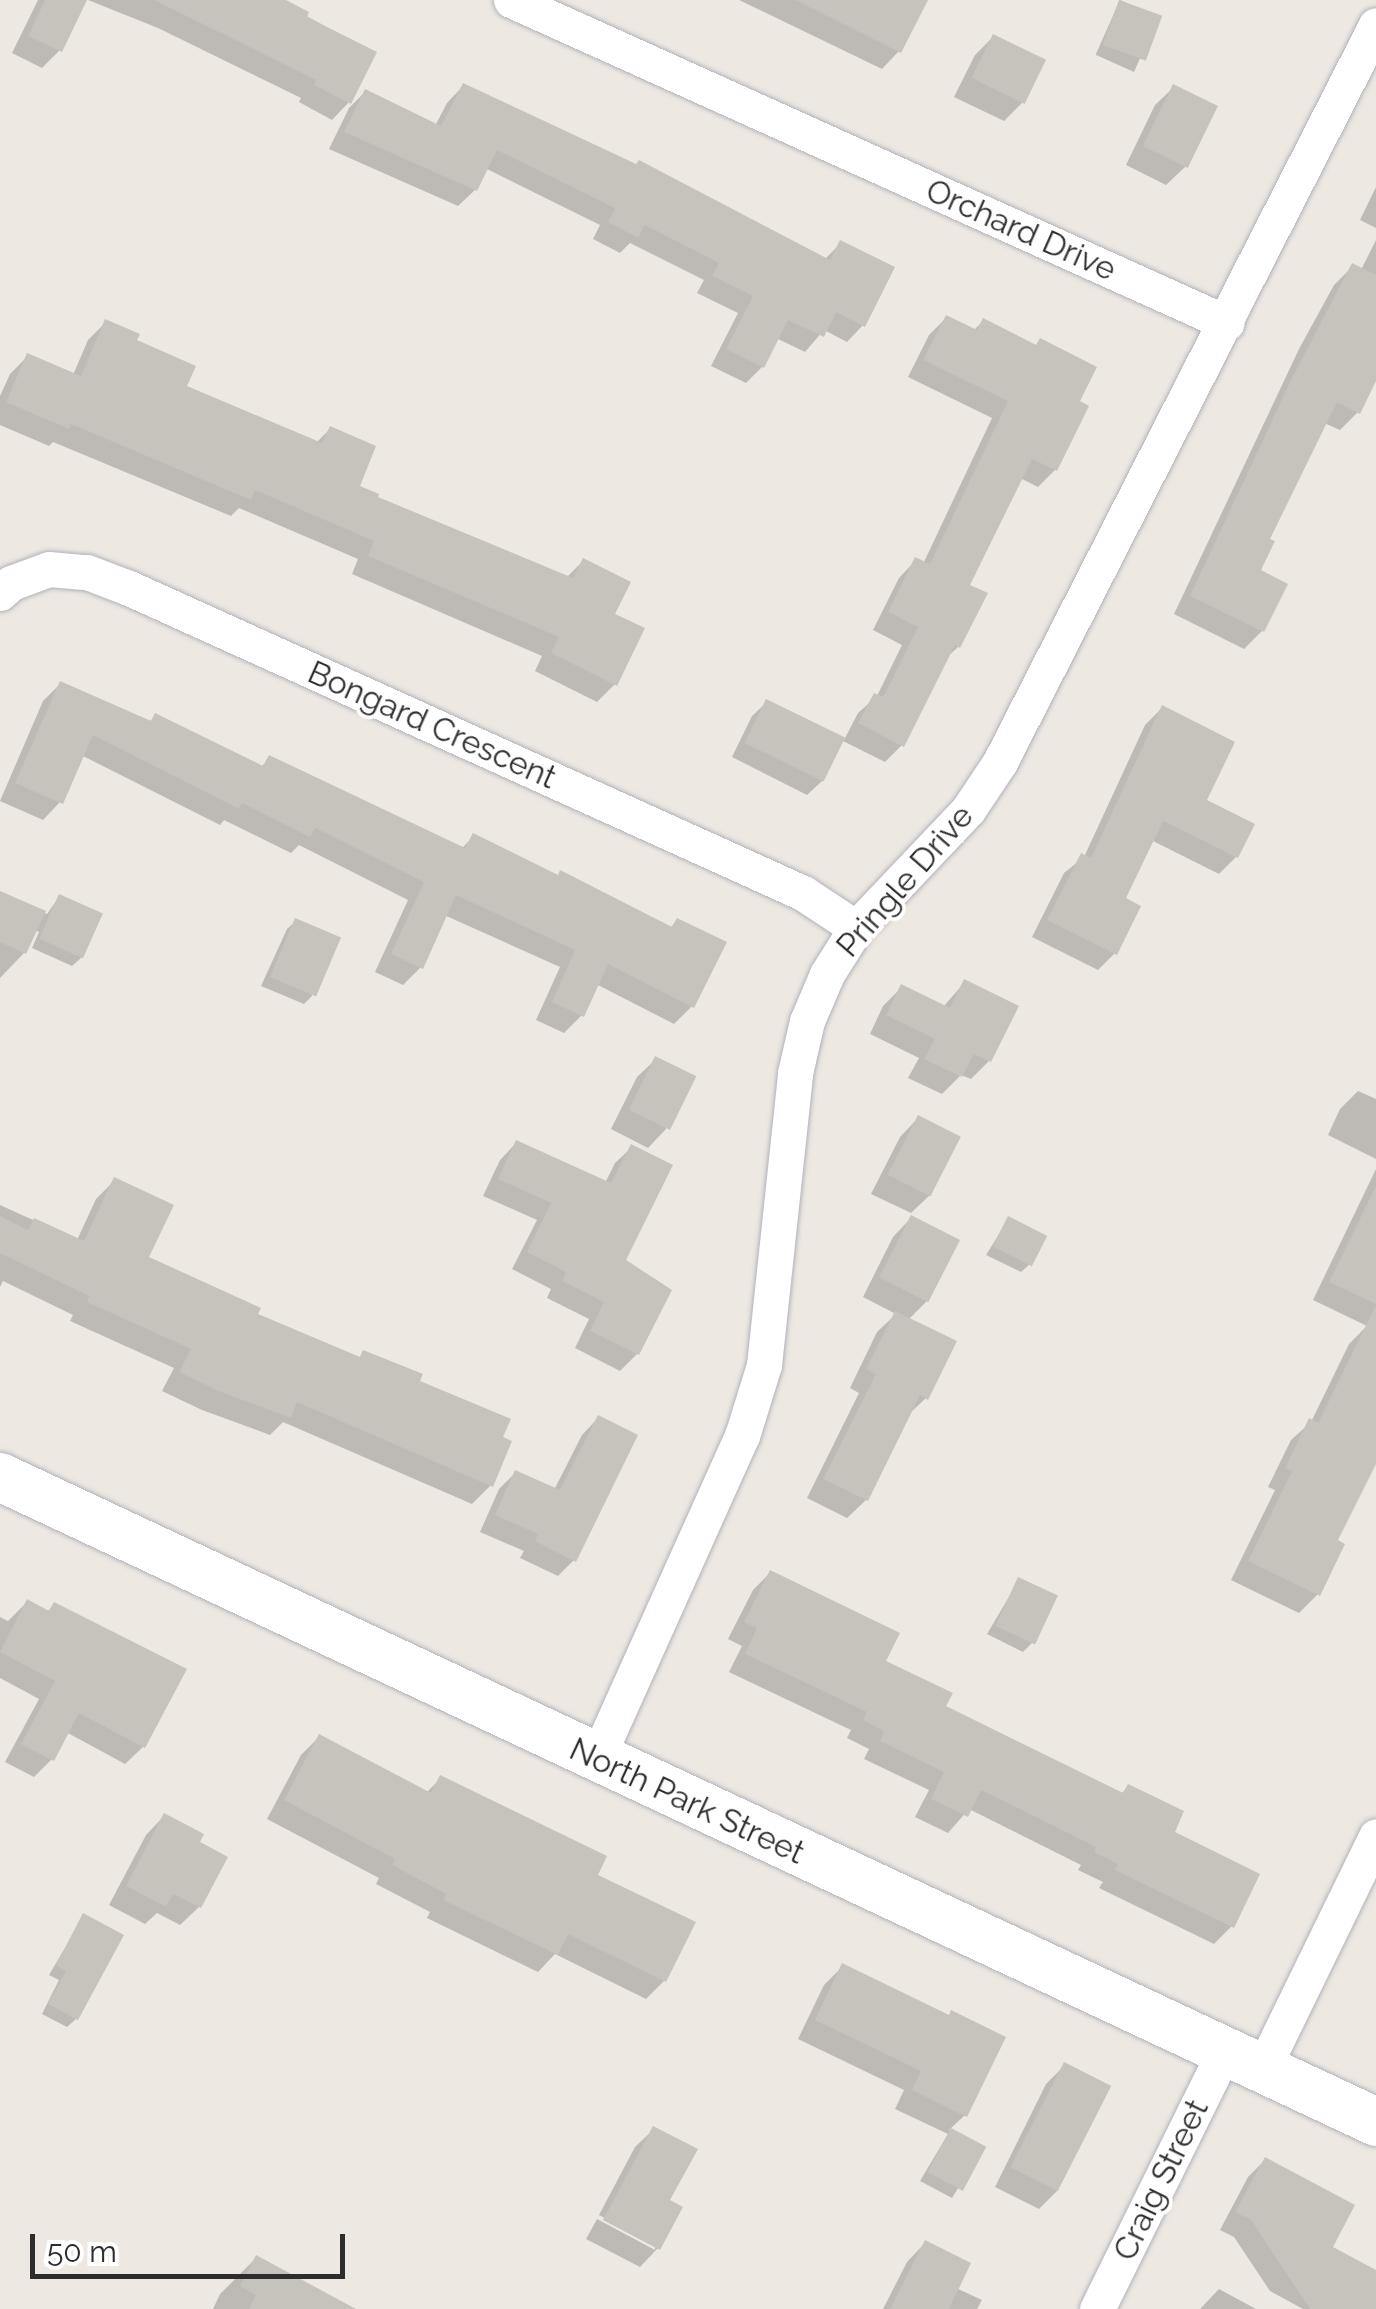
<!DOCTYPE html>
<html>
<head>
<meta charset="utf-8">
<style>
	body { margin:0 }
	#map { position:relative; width:1376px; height:2309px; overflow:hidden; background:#ede8e1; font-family:Raleway,sans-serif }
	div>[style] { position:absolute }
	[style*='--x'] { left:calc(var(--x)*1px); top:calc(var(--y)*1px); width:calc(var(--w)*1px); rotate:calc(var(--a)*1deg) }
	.shadow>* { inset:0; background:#0003; transform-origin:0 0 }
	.building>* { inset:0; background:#c6c2bc; transform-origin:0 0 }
	.roads { filter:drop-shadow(0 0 2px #b1b2bc) drop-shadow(0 0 2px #b1b2bc) }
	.street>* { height:35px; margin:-17.5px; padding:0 17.5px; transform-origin:17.5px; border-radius:17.5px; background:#fff }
	.secondary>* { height:48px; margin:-24px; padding:0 24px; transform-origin:24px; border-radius:24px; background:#fff }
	span { translate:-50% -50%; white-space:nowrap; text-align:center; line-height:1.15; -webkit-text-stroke:8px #fff; paint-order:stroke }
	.street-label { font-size:32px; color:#2d2d2d }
	.scale { position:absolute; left:30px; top:2234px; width:315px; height:45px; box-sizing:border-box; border:5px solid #2d2d2d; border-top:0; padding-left:12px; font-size:30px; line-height:35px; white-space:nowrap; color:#2d2d2d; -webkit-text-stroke:8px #fff; paint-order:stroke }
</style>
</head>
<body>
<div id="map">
	<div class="shadow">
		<i style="clip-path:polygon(38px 0,85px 0,60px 50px,42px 68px,12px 53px)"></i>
		<i style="clip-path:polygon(88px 0,277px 0,374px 53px,349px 102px,332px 120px,299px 102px,301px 98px,158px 28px)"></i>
		<i style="clip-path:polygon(739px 0,925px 0,899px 51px,882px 69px)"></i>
		<i style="left:1120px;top:0;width:42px;height:60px;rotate:24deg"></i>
		<i style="clip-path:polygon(993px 37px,1022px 103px,1004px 121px,954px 97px,975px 55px)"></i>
		<i style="clip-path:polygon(463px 86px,824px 260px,841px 243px,863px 325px,847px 342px,824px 330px,805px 352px,776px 338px,762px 367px,746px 383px,711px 366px,738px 313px,697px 293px,704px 280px,630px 243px,620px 253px,593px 239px,600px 225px,485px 168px,475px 190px,458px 206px,329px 149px,349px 108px,365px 92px,435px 126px,447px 103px)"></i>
		<i style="clip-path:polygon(1174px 87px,1185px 167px,1166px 185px,1126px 165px,1155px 105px)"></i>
		<i style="clip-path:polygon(1376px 187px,1376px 228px,1360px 220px)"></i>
		<i style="clip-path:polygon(1376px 240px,1376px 375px,1358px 412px,1340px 430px,1324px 423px,1267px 540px,1258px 571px,1262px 631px,1244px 649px,1174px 614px,1299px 349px,1334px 285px,1353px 266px,1361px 270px)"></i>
		<i style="clip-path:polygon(946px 318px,973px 331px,983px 321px,1076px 403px,1055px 470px,1038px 487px,1020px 478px,967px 586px,958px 647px,944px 660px,902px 745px,885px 762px,841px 740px,822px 781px,807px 795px,732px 757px,752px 716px,767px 702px,844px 740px,858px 713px,877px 696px,902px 645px,873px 630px,899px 578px,916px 560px,923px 564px,992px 418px,908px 377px,929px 335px)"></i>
		<i style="clip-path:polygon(106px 322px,184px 387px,316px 443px,330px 429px,357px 487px,374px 499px,566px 578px,583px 561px,612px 615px,615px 684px,597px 702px,535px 671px,542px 656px,352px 574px,358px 559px,239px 508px,231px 516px,53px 442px,49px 446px,0 425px,0 396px,10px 374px,28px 356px,73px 375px,88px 340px)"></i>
		<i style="clip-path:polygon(60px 684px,149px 722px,156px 716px,260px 768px,270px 758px,461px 849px,474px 836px,670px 928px,677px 921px,692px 1006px,674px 1024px,596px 984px,582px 1015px,564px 1033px,536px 1020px,560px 967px,444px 915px,421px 967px,403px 985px,375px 972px,408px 900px,299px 845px,291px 853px,224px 820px,220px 825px,81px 755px,60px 802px,43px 820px,0 801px,43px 701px)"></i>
		<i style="clip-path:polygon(1162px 708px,1204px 801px,1236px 857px,1219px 874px,1151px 840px,1122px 899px,1115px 953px,1098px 970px,1032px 937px,1064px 873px,1084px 857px,1145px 725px)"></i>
		<i style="clip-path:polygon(0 893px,47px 914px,59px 897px,81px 958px,72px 966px,32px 948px,39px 932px,35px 930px,24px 953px,0 978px)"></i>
		<i style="clip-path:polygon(296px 921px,312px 996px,304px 1004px,261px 986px,287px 929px)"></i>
		<i style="clip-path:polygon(965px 982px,989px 1061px,971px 1079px,961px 1075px,942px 1094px,908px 1078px,919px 1058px,870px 1034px,883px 1006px,902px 987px,943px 1007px)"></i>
		<i style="clip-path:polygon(656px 1059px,666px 1129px,648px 1148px,611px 1129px,637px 1077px)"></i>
		<i style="clip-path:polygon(1358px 1091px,1376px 1099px,1376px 1159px,1328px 1135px,1340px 1109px)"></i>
		<i style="clip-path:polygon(918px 1118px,930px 1195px,911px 1213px,871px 1194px,900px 1137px)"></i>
		<i style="clip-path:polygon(516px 1143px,605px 1183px,615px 1163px,632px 1147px,622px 1261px,637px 1354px,620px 1371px,575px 1348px,589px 1319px,547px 1298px,551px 1289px,512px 1269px,537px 1220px,483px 1196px,500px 1160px)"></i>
		<i style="clip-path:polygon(1376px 1169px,1376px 1459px,1335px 1542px,1318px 1594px,1299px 1613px,1231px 1580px,1275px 1490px,1268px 1487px,1291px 1440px,1311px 1422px,1349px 1344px,1367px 1326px,1313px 1300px)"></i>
		<i style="clip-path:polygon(115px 1180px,146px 1258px,255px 1315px,358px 1359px,364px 1353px,500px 1439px,491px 1485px,472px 1504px,283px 1422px,270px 1435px,202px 1410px,162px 1391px,174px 1368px,70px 1321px,73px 1315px,3px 1281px,0 1287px,0 1205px,77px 1240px,96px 1199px)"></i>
		<i style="clip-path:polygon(911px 1218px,957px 1241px,927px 1301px,908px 1320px,926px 1398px,907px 1416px,866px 1500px,847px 1518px,807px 1498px,859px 1393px,850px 1388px,877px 1332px,896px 1314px,863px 1297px,893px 1237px)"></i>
		<i style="clip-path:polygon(1008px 1220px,1030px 1264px,1021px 1272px,986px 1255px)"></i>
		<i style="clip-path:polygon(598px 1418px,574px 1560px,558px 1576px,520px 1558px,524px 1551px,480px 1532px,499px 1489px,515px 1473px,554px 1490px,582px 1435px)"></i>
		<i style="clip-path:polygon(770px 1573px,943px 1707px,1120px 1795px,1128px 1787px,1171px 1833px,1232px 1926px,1214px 1944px,1099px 1888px,1103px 1882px,1078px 1870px,1081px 1865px,969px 1809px,948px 1833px,915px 1817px,929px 1790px,864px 1759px,869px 1749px,847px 1738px,851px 1730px,729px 1672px,742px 1646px,728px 1639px,753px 1590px)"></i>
		<i style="clip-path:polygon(1019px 1580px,1032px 1643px,1023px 1652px,987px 1634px)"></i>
		<i style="clip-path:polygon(27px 1602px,47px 1612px,54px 1605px,183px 1670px,143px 1747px,125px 1764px,66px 1732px,51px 1760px,34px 1777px,5px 1762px,39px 1699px,0 1678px,0 1617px,8px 1621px)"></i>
		<i style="clip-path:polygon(319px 1737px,426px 1793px,441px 1778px,595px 1876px,664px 1981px,646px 1999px,555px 1954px,538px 1972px,427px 1918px,430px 1912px,376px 1884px,379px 1878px,267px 1819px,301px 1755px)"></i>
		<i style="clip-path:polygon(164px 1816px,197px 1843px,199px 1907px,180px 1925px,157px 1913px,145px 1924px,109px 1905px,146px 1835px)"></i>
		<i style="clip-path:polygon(84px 1916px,76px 2019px,67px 2027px,42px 2014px,59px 1980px,49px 1975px)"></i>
		<i style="clip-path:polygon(843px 1966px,965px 2115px,949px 2130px,983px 2148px,952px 2198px,920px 2181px,948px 2134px,895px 2109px,904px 2090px,798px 2039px,824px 1985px)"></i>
		<i style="clip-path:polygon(1064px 2066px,1058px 2190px,1039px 2209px,995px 2187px,1046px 2084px)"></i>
		<i style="clip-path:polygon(654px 2129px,667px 2201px,658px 2248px,640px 2267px,586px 2239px,597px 2219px,655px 2250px,655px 2244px,599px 2215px,635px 2147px)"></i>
		<i style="clip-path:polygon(1265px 2160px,1330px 2248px,1376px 2272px,1376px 2309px,1303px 2309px,1270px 2291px,1234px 2237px,1220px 2230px,1248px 2177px)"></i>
		<i style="clip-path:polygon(925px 2243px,956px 2288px,982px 2300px,977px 2309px,883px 2309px,907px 2262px)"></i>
		<i style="clip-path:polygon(256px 2258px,351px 2309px,213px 2309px,220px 2294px)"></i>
		<i style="clip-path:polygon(1219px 2289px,1256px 2309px,1200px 2309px)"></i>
	</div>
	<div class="building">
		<i style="clip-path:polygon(45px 0,87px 0,62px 52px,28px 36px)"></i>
		<i style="clip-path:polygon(154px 0,286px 0,309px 12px,307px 17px,377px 52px,351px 104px,314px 85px,316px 80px)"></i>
		<i style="clip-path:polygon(795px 0,928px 0,901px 53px)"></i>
		<i style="left:1119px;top:0;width:46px;height:48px;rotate:20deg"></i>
		<i style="left:993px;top:34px;width:59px;height:49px;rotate:26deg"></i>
		<i style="clip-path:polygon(463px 83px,636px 164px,639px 160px,830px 260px,840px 240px,895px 267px,865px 327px,836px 312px,824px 337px,788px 320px,764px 368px,726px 349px,753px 296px,712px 276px,719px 263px,645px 225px,638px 238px,608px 222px,615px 208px,497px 150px,477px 191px,344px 132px,365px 89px,441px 126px)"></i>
		<i style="left:1173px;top:84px;width:50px;height:69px;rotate:26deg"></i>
		<i style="clip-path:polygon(1352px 263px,1376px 275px,1376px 381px,1360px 414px,1337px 402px,1270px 539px,1275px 541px,1261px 570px,1288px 584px,1264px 632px,1190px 596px,1291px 380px)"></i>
		<i style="clip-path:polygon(946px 315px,977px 330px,983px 318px,1036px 345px,1040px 338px,1097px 367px,1080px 401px,1089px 406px,1057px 471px,1032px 459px,970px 585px,988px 593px,960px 648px,955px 645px,904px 747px,858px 723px,874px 693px,883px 697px,918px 627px,888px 612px,915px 557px,930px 564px,1008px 401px,923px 360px)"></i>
		<i style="clip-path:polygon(105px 319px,140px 334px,137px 340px,196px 366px,187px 386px,322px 443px,330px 426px,376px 446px,360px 486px,379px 494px,378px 497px,573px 578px,583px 558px,631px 582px,615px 614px,645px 628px,617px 686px,551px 653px,559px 637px,368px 556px,374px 541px,255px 490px,251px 500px,71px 424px,69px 429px,6px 402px,27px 353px,81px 376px)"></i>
		<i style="clip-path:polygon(60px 681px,151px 721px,155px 713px,263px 766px,269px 755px,465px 848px,473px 833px,558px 875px,560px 870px,672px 927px,677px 918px,727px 942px,694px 1008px,608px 964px,584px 1017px,552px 1002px,575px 950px,456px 895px,423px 969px,391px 954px,424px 882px,315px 828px,310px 837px,242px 803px,239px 809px,93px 735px,63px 804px,15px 783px)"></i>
		<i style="left:766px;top:699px;width:88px;height:49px;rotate:26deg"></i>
		<i style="clip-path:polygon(1162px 705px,1235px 742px,1207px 800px,1255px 824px,1238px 858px,1163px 821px,1126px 898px,1141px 906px,1117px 955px,1047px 920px,1081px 853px,1091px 858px)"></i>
		<i style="clip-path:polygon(0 891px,46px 911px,26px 954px,0 942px)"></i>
		<i style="left:59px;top:894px;width:48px;height:49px;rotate:24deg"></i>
		<i style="left:295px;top:918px;width:50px;height:64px;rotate:23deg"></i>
		<i style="clip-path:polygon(964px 979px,1019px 1006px,991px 1062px,974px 1054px,962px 1077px,924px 1059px,935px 1039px,886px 1015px,901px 984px,950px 1008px)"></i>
		<i style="left:655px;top:1056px;width:46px;height:60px;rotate:26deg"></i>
		<i style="left:918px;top:1115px;width:48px;height:67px;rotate:27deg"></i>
		<i style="clip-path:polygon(516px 1140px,611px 1183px,631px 1144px,673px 1165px,626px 1260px,672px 1290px,639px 1355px,590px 1331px,604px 1302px,562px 1281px,566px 1272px,527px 1252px,551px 1203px,498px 1179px)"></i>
		<i style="clip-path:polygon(114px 1177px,174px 1205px,149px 1257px,261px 1308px,258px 1314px,360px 1357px,363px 1350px,423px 1374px,420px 1381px,511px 1419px,503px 1437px,512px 1441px,493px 1487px,297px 1402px,291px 1418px,221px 1392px,179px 1372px,191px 1349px,87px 1302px,89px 1296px,0 1253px,0 1216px,28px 1230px,34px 1218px,84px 1241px)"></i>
		<i style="clip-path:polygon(1376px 1186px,1376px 1304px,1329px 1282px)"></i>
		<i style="left:911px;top:1215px;width:55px;height:70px;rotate:27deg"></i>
		<i style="left:1008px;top:1216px;width:44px;height:34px;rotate:27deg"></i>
		<i style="clip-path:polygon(1376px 1305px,1376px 1464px,1338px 1540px,1345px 1544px,1320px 1596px,1248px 1561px,1292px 1471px,1285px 1468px,1309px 1418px,1318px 1423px)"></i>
		<i style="clip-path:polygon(895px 1311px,957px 1341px,928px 1400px,920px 1395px,868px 1501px,823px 1479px,876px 1374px,866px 1369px)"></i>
		<i style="clip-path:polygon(598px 1415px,638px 1435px,576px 1562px,535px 1541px,538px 1534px,495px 1515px,515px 1470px,560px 1490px)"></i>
		<i style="clip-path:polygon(770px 1570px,900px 1633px,886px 1661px,953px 1693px,946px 1706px,1123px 1793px,1128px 1784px,1184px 1811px,1175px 1832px,1260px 1874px,1234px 1928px,1115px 1870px,1118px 1864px,1094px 1852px,1096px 1847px,981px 1790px,968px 1817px,931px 1799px,944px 1772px,880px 1741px,884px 1731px,863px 1720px,867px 1712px,745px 1654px,757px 1628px,744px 1622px)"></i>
		<i style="left:1018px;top:1577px;width:44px;height:54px;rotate:25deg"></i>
		<i style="clip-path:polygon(27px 1599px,49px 1611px,54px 1602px,187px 1669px,145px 1748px,79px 1713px,54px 1761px,21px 1744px,55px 1681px,0 1652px)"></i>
		<i style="clip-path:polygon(319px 1734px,431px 1793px,440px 1775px,607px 1856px,598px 1875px,696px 1922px,666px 1982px,568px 1934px,558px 1955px,443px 1900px,446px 1894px,392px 1865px,395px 1859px,284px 1800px)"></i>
		<i style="clip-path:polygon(164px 1813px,204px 1834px,200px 1842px,228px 1857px,201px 1908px,173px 1894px,166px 1907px,126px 1886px)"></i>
		<i style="clip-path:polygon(83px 1913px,124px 1935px,78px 2020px,48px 2004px,66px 1971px,56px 1965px)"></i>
		<i style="clip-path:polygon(842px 1963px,949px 2015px,951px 2010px,1006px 2037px,967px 2117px,912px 2090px,921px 2071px,815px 2020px)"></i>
		<i style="left:1064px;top:2062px;width:53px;height:118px;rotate:27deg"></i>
		<i style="clip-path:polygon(653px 2126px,698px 2149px,670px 2200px,683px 2207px,660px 2250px,603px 2220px)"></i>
		<i style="left:951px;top:2128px;width:40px;height:50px;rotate:28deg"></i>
		<i style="clip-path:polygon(1265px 2157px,1355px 2205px,1333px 2247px,1376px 2270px,1376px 2309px,1310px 2309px,1251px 2220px,1235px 2212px)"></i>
		<i style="clip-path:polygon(925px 2240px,971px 2263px,949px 2309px,890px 2309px)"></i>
		<i style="clip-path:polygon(256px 2255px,356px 2309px,249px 2309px,256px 2295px,240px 2286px)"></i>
	</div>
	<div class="roads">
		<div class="street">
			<i style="--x:511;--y:0;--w:785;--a:24.28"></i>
			<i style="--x:0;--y:593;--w:15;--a:-42"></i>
			<i style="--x:11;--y:583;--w:40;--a:-20.2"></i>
			<i style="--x:49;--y:569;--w:38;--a:5"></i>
			<i style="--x:87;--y:572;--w:45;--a:20.9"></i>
			<i style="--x:129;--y:588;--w:740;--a:24.35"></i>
			<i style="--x:803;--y:893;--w:64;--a:33.4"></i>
			<i style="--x:597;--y:1758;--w:353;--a:-65.8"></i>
			<i style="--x:742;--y:1436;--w:74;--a:-72.8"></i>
			<i style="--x:764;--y:1365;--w:294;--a:-83.9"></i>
			<i style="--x:795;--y:1073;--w:53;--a:-77"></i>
			<i style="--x:807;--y:1021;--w:51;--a:-66.9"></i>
			<i style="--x:827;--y:974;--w:54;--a:-57.8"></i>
			<i style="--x:856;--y:928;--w:163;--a:-46.5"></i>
			<i style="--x:968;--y:810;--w:58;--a:-56.3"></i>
			<i style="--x:1000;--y:762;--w:827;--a:-62.97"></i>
			<i style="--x:1262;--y:2070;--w:260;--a:-64"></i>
			<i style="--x:1097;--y:2309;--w:287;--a:-63.7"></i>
		</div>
		<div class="secondary">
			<i style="--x:0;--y:1477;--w:1520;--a:25.11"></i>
		</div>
	</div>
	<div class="street-label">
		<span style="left:1021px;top:230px;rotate:24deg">Orchard Drive</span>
		<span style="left:432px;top:725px;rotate:24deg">Bongard Crescent</span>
		<span style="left:905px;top:881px;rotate:-49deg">Pringle Drive</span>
		<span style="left:687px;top:1801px;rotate:25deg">North Park Street</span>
		<span style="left:1161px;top:2180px;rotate:-64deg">Craig Street</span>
	</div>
	<div class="scale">50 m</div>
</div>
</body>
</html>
